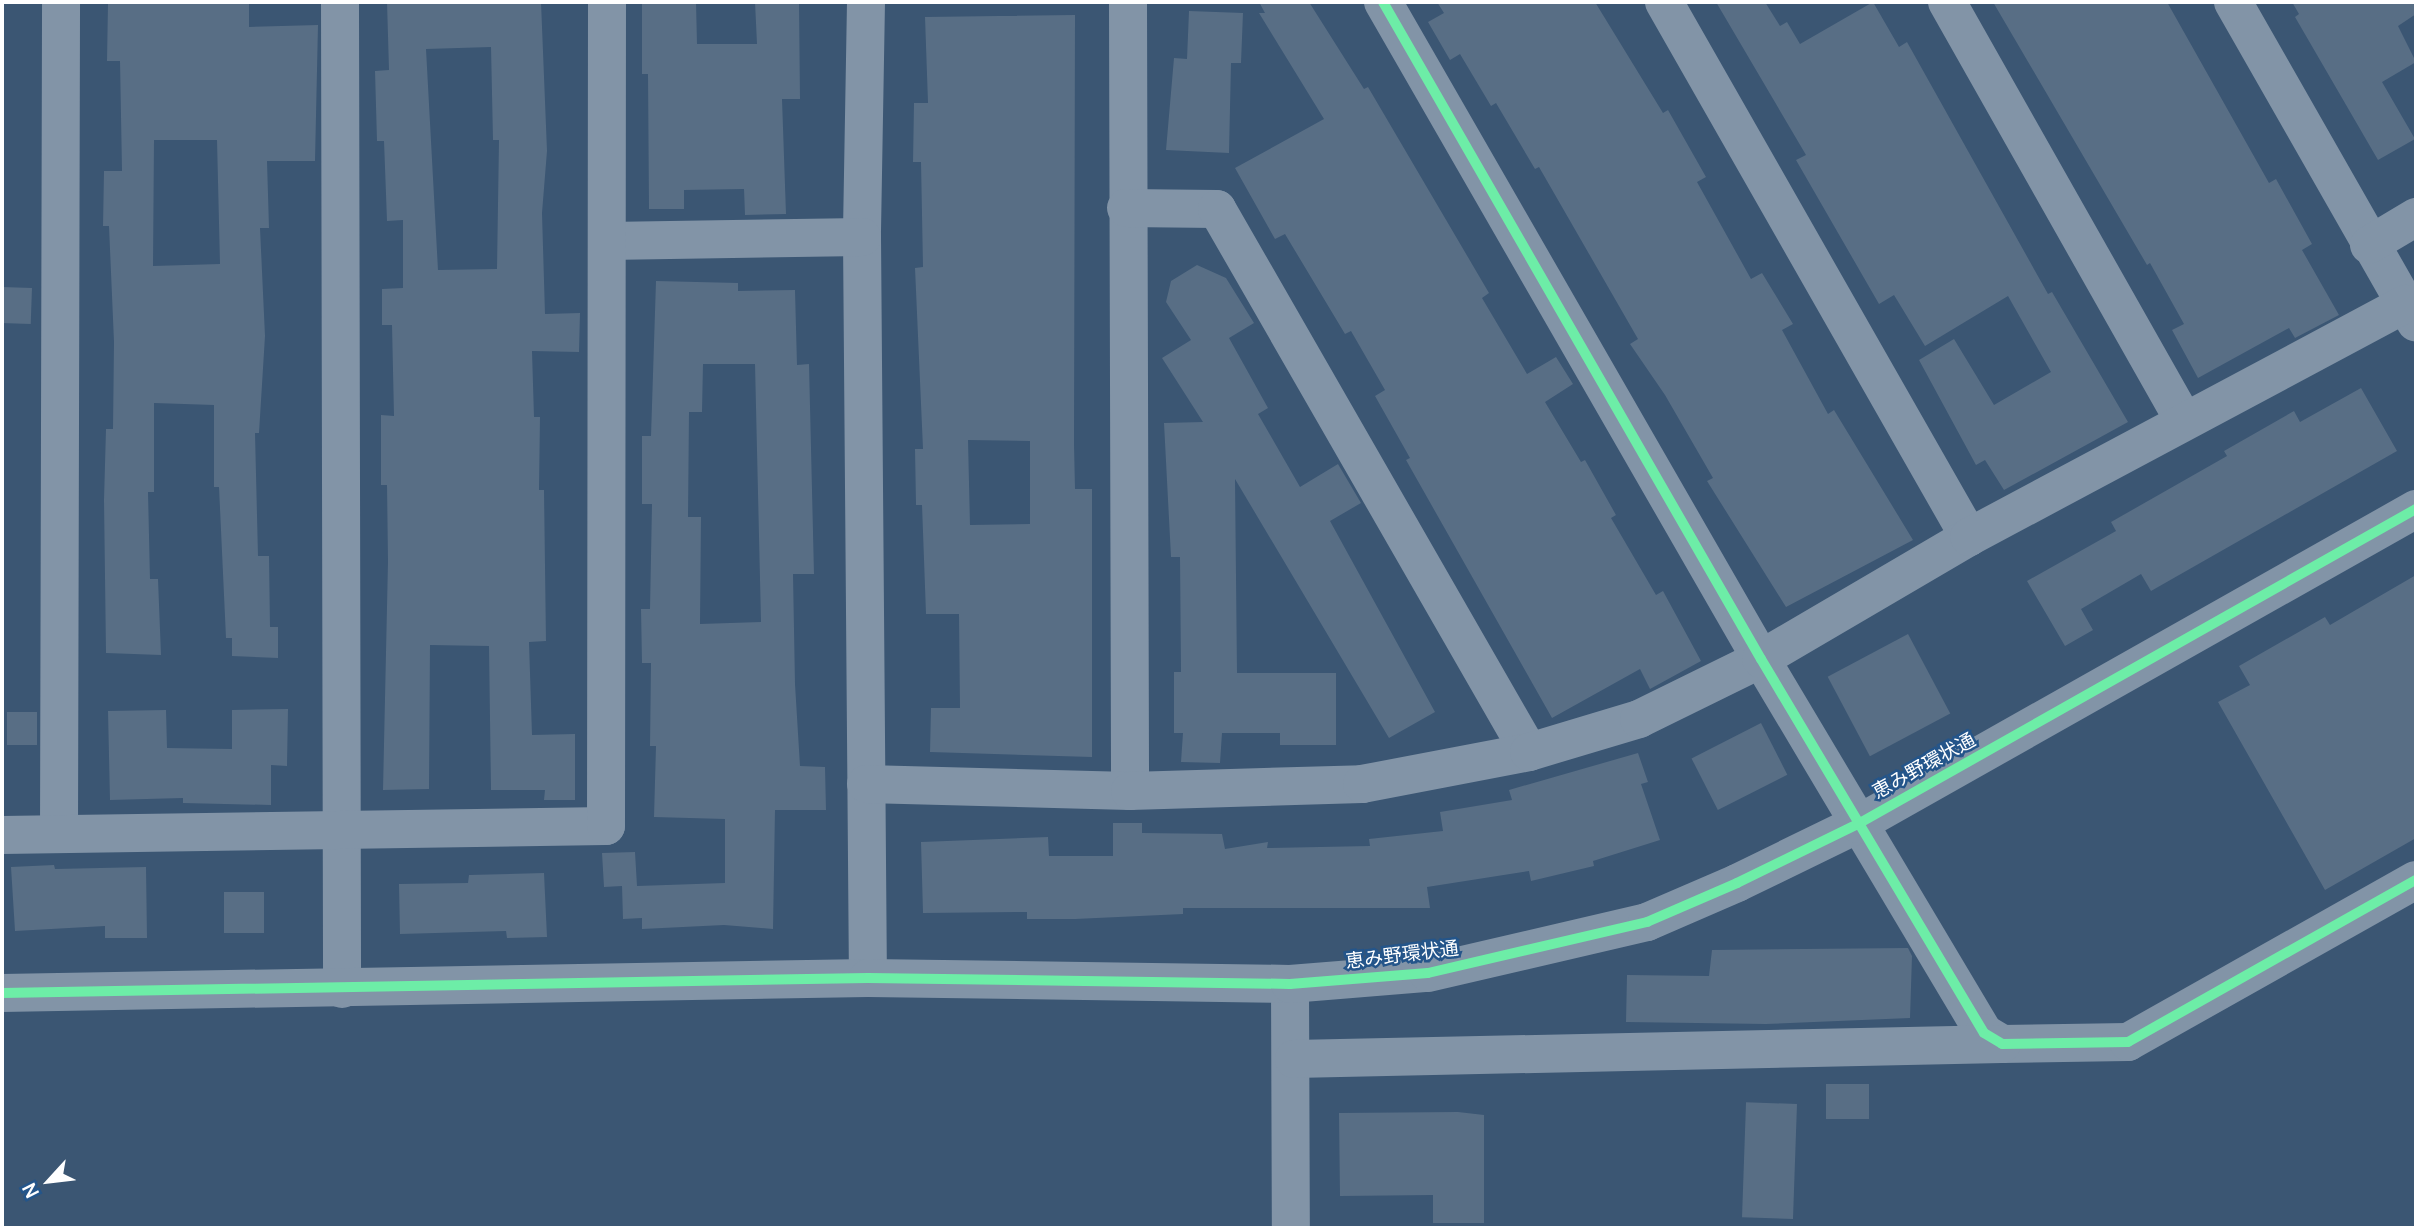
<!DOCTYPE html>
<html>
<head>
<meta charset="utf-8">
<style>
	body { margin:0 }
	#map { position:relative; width:2418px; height:1230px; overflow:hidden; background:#3b5673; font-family:Manrope,"Noto Sans JP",sans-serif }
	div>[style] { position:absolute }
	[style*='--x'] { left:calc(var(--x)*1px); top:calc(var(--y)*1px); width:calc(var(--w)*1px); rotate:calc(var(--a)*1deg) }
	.building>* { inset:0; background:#586e85; transform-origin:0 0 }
	.minor>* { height:38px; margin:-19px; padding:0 19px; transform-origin:19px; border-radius:19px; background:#8294a7 }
	.cycleway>* { height:10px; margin:-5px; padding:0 5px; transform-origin:5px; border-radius:5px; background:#6deda7 }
	span { translate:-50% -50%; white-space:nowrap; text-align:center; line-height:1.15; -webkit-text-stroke:5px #24558a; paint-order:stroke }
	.street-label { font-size:19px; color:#fff }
	.frame { position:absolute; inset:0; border:4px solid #fff; pointer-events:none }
	.north { position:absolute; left:14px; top:1146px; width:70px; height:70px; -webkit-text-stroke:5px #24558a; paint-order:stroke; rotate:243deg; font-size:19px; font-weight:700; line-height:28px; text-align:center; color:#fff }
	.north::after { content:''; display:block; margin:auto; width:24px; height:32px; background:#fff; clip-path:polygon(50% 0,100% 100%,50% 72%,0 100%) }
</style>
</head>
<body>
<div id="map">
	<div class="building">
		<i style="clip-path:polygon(evenodd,249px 2px,249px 27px,318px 25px,315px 161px,267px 161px,269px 228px,260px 228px,265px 336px,259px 433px,255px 433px,258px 556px,269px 556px,270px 627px,278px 627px,278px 658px,232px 656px,232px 638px,226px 638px,219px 487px,214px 487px,214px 405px,154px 403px,154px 492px,148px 492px,150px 579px,158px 579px,161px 655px,106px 653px,104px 500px,106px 429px,113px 429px,114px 342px,109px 226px,103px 226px,104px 171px,122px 171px,120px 61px,107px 61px,108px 3px,249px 2px,154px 140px,217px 140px,220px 264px,153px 266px,154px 140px)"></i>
		<i style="clip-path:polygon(evenodd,387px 2px,541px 2px,547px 151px,542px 213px,545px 314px,580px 313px,579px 352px,532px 351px,534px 417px,540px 417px,539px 490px,544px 490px,546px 641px,529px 642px,532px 735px,575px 734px,575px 800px,544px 800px,545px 790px,491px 790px,489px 646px,430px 645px,429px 789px,383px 790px,388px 561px,387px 485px,381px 485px,381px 415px,394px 416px,392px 325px,382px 325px,382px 289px,403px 288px,403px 220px,387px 221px,384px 141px,377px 141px,375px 71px,389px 70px,387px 2px,491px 47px,493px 140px,499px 140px,497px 269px,438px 270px,426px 49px,491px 47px)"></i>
		<i style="clip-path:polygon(642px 2px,696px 2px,697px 44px,757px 44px,755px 2px,799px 2px,800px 99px,782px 99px,786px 214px,745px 215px,744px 189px,684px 190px,684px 209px,649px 209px,648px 74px,642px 74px)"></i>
		<i style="clip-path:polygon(1259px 2px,1309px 2px,1364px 89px,1368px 87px,1489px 293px,1482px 298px,1527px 374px,1556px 357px,1573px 384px,1545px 402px,1581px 462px,1585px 460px,1616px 515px,1611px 518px,1656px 595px,1663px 591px,1701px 661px,1650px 689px,1640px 669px,1552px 718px,1406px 460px,1410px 458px,1375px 396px,1385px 390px,1351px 331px,1345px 334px,1285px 234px,1275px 239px,1235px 168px,1324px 119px,1259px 13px,1265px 13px)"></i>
		<i style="clip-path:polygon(1437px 2px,1595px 2px,1663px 113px,1668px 110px,1706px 177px,1697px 182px,1751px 279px,1762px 273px,1793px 324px,1782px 330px,1828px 414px,1834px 410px,1913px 540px,1786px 607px,1707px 481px,1713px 478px,1665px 395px,1630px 344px,1638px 339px,1539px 167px,1535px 169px,1496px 103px,1491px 106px,1460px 54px,1450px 60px,1428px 22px,1444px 13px)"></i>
		<i style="clip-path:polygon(1716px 2px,1765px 2px,1780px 26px,1787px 22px,1800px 44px,1873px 2px,1899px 47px,1907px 42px,2048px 294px,2052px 292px,2128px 422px,2004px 490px,1985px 460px,1976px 465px,1919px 360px,1954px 339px,1994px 405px,2051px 372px,2008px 296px,1925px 346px,1894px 295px,1879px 304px,1796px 160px,1806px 155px)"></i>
		<i style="clip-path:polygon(1993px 2px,2167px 2px,2269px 183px,2276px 179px,2312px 244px,2302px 250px,2339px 315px,2295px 338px,2289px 328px,2198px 378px,2172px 330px,2184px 324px,2150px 263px,2147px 265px)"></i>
		<i style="clip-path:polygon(2292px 2px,2416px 2px,2416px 14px,2398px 26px,2416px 62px,2382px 82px,2415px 139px,2378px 160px,2295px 17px,2299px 14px)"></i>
		<i style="clip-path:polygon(1189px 11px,1243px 13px,1241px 63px,1231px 63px,1229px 153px,1166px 150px,1174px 58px,1187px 59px)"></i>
		<i style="clip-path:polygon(evenodd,1075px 15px,1074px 444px,1075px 489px,1092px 489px,1092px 757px,930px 752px,931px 708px,960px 708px,959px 614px,926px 614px,922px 505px,916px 505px,915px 449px,923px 449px,915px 268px,923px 267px,921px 162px,913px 162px,914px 103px,928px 103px,925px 17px,1075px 15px,968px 440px,1030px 441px,1030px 524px,970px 525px,968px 440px)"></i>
		<i style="clip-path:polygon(1197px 265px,1226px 278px,1254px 323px,1229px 338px,1268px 408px,1258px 414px,1300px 487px,1338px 464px,1361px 503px,1330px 521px,1435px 712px,1389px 738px,1235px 479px,1237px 673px,1336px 673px,1336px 745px,1280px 745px,1280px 733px,1222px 733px,1220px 763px,1181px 762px,1183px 733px,1174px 733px,1174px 672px,1181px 672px,1180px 557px,1171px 557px,1164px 423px,1203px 422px,1162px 358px,1191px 340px,1166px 302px,1171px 281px)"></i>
		<i style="clip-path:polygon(evenodd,656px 281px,738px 283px,738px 291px,795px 290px,797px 365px,809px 364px,814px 574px,793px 574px,795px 684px,800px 766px,825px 767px,826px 810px,775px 810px,773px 929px,724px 925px,642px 929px,642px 918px,623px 919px,622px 886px,604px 887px,602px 853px,635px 852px,637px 886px,725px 883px,725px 819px,654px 817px,656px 746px,650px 746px,651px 663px,642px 663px,641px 609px,650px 609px,652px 504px,642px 504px,642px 436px,651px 436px,656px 281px,703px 364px,755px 364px,761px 622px,700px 624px,701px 517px,688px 517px,689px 412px,702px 412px,703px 364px)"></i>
		<i style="left:2px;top:287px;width:30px;height:36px;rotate:2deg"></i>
		<i style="clip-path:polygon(2361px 388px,2397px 451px,2151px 591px,2141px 574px,2081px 609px,2093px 630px,2065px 646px,2027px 581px,2116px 531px,2111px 522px,2227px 456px,2224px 451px,2294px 411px,2300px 422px)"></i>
		<i style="clip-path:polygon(2416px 575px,2416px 838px,2325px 890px,2218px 702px,2250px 685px,2239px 666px,2325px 617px,2330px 625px)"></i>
		<i style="left:1908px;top:634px;width:90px;height:91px;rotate:62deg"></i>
		<i style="clip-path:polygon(288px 709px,287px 766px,271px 765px,271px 805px,183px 803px,183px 798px,110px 800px,108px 711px,166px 710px,167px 748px,232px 749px,232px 710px)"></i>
		<i style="left:7px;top:712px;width:30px;height:33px"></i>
		<i style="left:1761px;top:723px;width:58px;height:78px;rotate:63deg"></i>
		<i style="clip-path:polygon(1638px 753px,1648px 782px,1641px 784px,1660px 840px,1593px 861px,1594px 866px,1531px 881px,1529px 871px,1427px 887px,1430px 908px,1183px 908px,1183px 914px,1075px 919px,1027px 919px,1027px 912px,923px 913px,921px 842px,1048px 837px,1049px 856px,1113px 856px,1113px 823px,1142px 823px,1142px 833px,1222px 834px,1225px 849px,1268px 842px,1267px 848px,1370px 846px,1369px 839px,1443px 831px,1440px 812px,1512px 800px,1509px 790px)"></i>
		<i style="clip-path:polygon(54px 865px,55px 869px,146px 867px,147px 938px,105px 938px,105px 926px,15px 931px,11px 867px)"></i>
		<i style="clip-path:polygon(544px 873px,547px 937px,507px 938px,506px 931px,400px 934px,399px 884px,468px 883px,469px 875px)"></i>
		<i style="left:264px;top:892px;width:41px;height:40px;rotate:90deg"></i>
		<i style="clip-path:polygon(1908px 948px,1912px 956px,1910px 1018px,1766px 1024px,1626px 1022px,1627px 975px,1709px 976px,1712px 950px)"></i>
		<i style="left:1826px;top:1084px;width:43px;height:35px"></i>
		<i style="left:1797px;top:1104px;width:115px;height:51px;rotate:92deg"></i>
		<i style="clip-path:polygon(1458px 1112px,1484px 1115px,1484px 1223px,1433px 1223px,1433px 1195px,1340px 1196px,1339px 1113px)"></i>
	</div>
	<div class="minor">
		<i style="--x:340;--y:2;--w:987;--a:89.88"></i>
		<i style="--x:866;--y:2;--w:235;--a:91"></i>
		<i style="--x:862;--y:237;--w:741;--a:89.54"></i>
		<i style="--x:1128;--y:2;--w:789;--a:89.85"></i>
		<i style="--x:1383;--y:2;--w:758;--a:60.09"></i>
		<i style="--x:1761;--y:659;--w:435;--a:59.2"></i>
		<i style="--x:1984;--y:1033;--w:21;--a:31"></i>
		<i style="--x:2002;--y:1044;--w:126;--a:-0.9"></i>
		<i style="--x:2128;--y:1042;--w:330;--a:-29.4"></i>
		<i style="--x:1664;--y:2;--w:616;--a:60.31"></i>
		<i style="--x:1947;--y:2;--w:479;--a:60.5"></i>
		<i style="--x:2233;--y:2;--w:369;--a:60.3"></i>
		<i style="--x:1126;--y:208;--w:91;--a:0.6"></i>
		<i style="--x:1217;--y:209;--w:626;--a:60.12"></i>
		<i style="--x:607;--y:241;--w:255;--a:-0.9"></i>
		<i style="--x:2369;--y:245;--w:55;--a:-30.8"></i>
		<i style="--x:866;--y:784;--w:264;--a:1.5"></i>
		<i style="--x:1130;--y:791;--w:232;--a:-1.7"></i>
		<i style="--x:1362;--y:784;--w:170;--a:-10.8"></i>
		<i style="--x:1529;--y:752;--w:115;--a:-16.7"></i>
		<i style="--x:1639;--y:719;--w:136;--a:-26.2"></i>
		<i style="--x:1761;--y:659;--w:241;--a:-30.4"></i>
		<i style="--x:1969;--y:537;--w:495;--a:-28.1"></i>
		<i style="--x:59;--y:834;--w:832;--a:-89.86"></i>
		<i style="--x:2;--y:835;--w:604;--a:-0.85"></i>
		<i style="--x:606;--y:826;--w:824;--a:-89.93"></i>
		<i style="--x:1290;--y:984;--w:244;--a:89.8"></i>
		<i style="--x:2;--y:993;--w:866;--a:-0.99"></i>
		<i style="--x:868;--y:978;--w:422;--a:0.8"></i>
		<i style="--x:1290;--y:984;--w:138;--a:-4.6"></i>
		<i style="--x:1428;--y:973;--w:225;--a:-13.1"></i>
		<i style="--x:1647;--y:922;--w:98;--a:-23.4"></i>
		<i style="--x:1737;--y:883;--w:135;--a:-26"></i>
		<i style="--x:1858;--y:824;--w:641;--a:-29.45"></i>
		<i style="--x:1294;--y:1059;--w:708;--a:-1.21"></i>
	</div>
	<div class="cycleway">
		<i style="--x:1383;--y:2;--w:758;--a:60.09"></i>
		<i style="--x:1761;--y:659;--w:435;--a:59.2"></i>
		<i style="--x:1984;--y:1033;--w:21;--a:31"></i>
		<i style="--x:2002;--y:1044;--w:126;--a:-0.9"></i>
		<i style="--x:2128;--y:1042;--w:330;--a:-29.4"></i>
		<i style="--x:2;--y:993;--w:866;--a:-0.99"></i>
		<i style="--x:868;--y:978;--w:422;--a:0.8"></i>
		<i style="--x:1290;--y:984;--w:138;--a:-4.6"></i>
		<i style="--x:1428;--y:973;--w:225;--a:-13.1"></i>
		<i style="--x:1647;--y:922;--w:98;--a:-23.4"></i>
		<i style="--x:1737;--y:883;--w:135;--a:-26"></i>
		<i style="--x:1858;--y:824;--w:641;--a:-29.45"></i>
	</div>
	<div class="street-label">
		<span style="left:1924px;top:766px;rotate:-29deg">恵み野環状通</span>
		<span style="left:1402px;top:955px;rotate:-7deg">恵み野環状通</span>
	</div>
	<div class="frame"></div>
	<div class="north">N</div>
</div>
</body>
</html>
